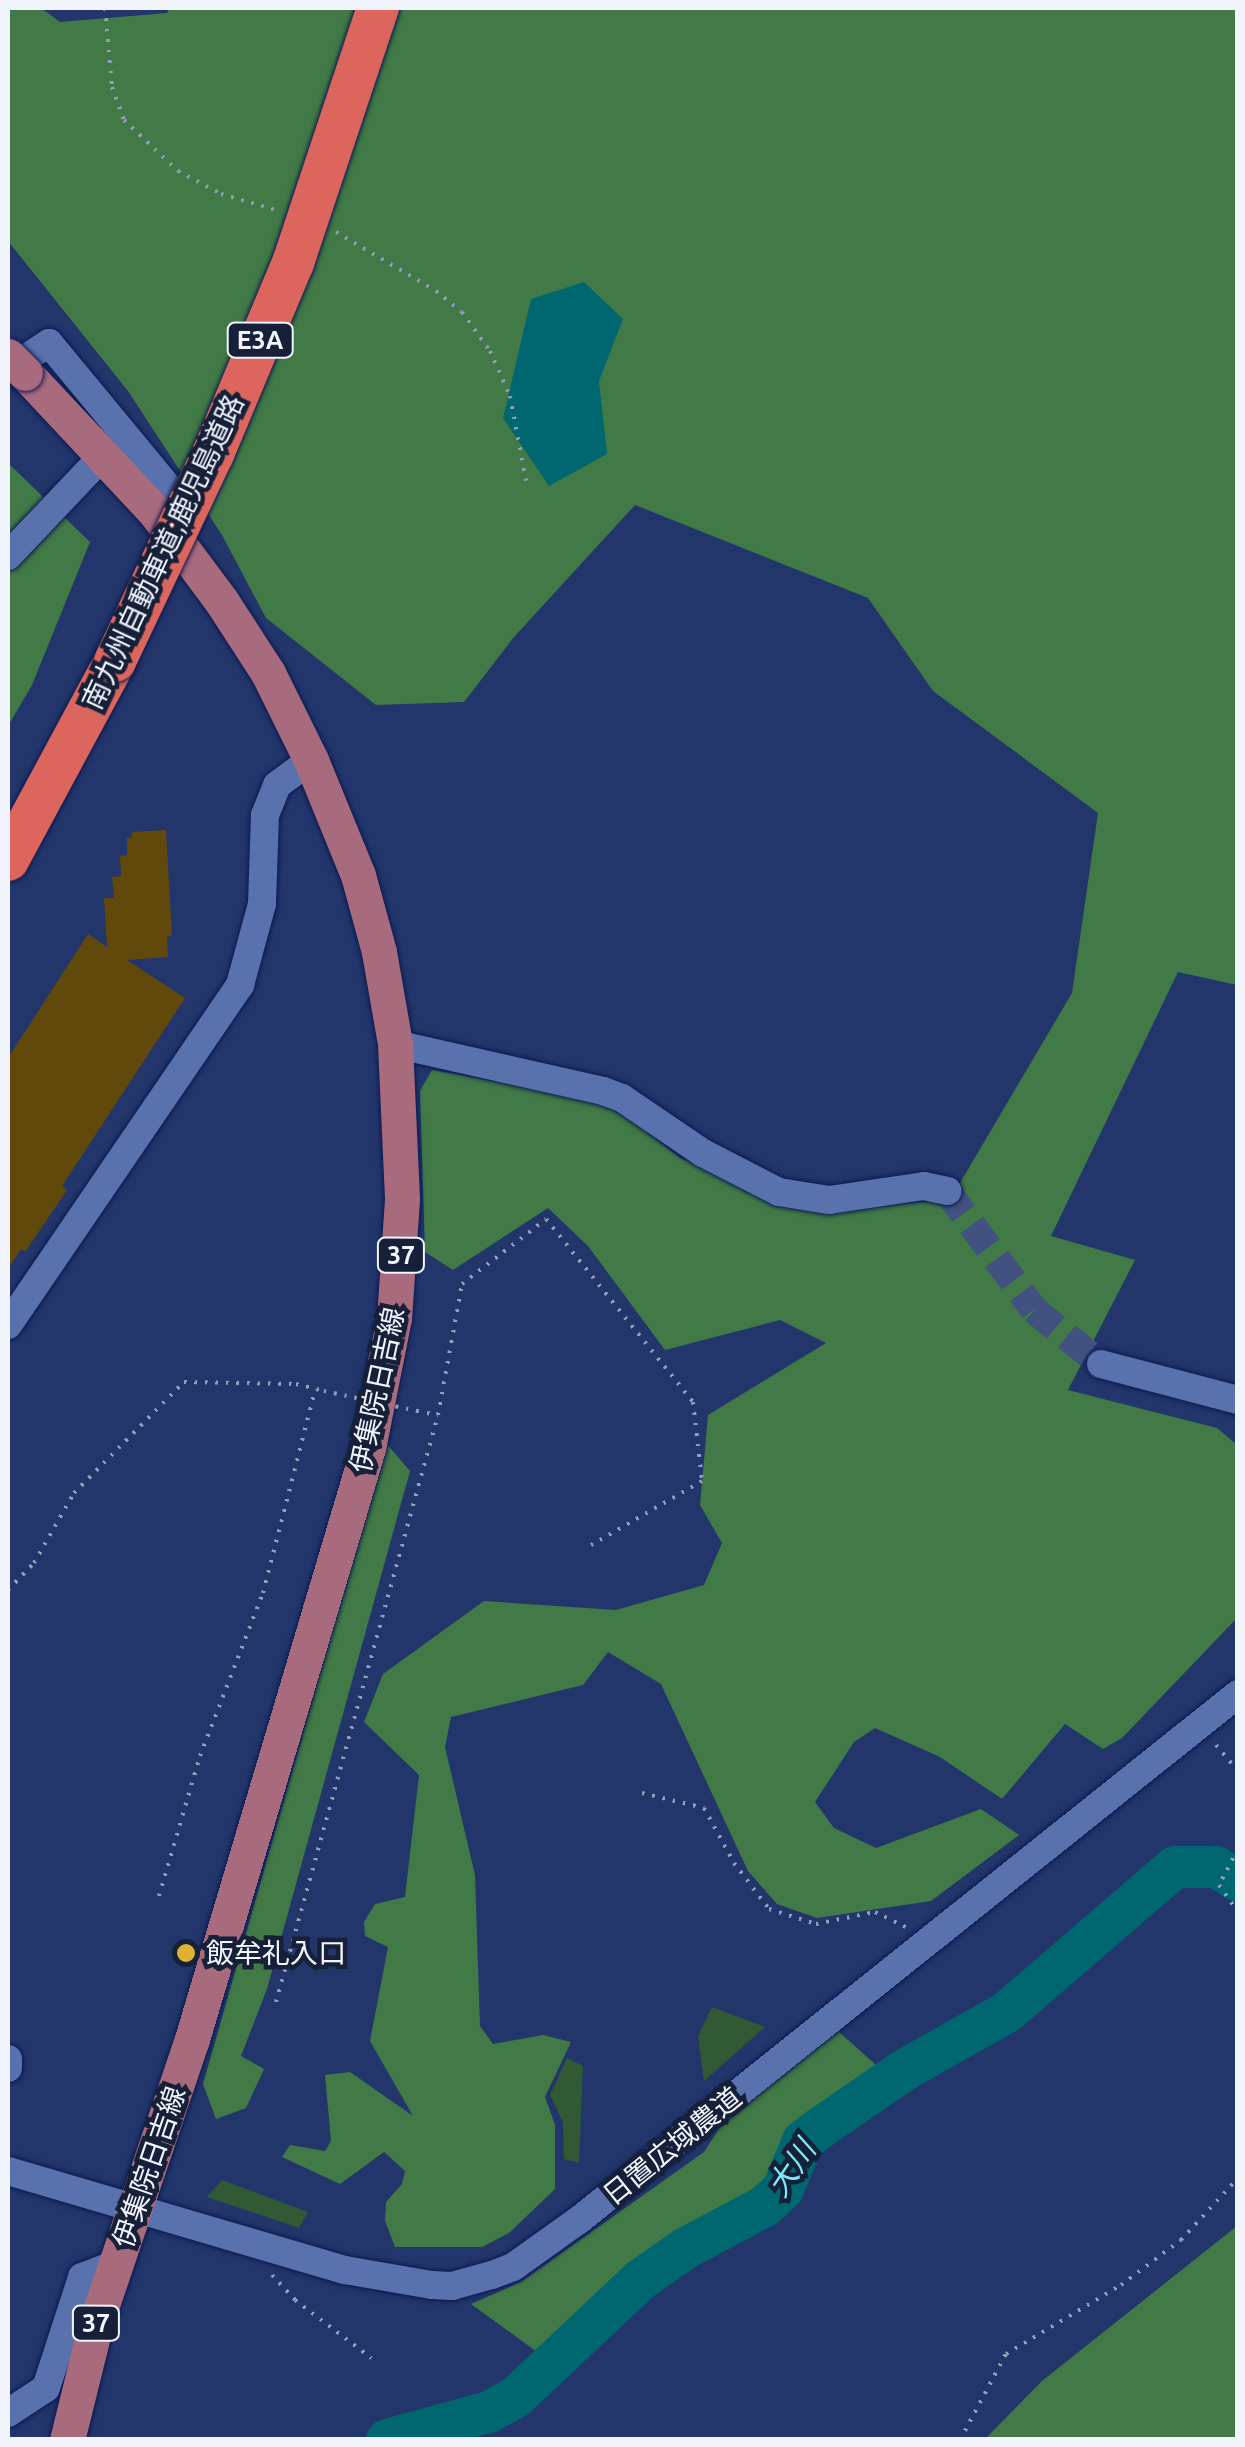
<!DOCTYPE html>
<html>
<head>
<meta charset="utf-8">
<style>
	body { margin:0 }
	#map { position:relative; width:1245px; height:2447px; overflow:hidden; background:#22366c; font-family:Ubuntu,"Noto Sans JP",sans-serif }
	div>[style] { position:absolute }
	[style*='--x'] { left:calc(var(--x)*1px); top:calc(var(--y)*1px); width:calc(var(--w)*1px); rotate:calc(var(--a)*1deg) }
	.green>* { inset:0; background:#305934 }
	.forest>* { inset:0; background:#417a46 }
	.water>* { inset:0; background:#006670 }
	.river>* { height:42px; margin:-21px; padding:0 21px; transform-origin:21px; border-radius:21px; background:#006670 }
	.building>* { inset:0; background:#60490b }
	.minor-tunnel>* { height:28px; margin-top:-14px; transform-origin:0; background:repeating-linear-gradient(90deg,#415281 0 28px,transparent 0 42px) }
	.path>* { height:4px; margin-top:-2px; transform-origin:0; background:repeating-linear-gradient(90deg,#939eba 0 2.5px,transparent 0 10.5px) }
	.roads { filter:drop-shadow(0 0 2px #0b1b4f) drop-shadow(0 0 2px #0b1b4f) }
	.minor>* { height:28px; margin:-14px; padding:0 14px; transform-origin:14px; border-radius:14px; background:#5972ae }
	.major>* { height:35px; margin:-17.5px; padding:0 17.5px; transform-origin:17.5px; border-radius:17.5px; background:#a86a7d }
	.highway>* { height:42px; margin:-21px; padding:0 21px; transform-origin:21px; border-radius:21px; background:#dc655d }
	.path-bridge>* { height:4px; margin-top:-2px; transform-origin:0; background:repeating-linear-gradient(90deg,#939eba 0 2.5px,transparent 0 10.5px) }
	.bridges { filter:drop-shadow(0 0 2px #0b1b4f) drop-shadow(0 0 2px #0b1b4f) }
	.major-bridge>* { height:35px; margin:-17.5px; padding:0 17.5px; transform-origin:17.5px; border-radius:17.5px; background:#a86a7d }
	.highway-bridge>* { height:42px; margin:-21px; padding:0 21px; transform-origin:21px; border-radius:21px; background:#dc655d }
	.dots>* { width:28px; height:28px; translate:-50% -50%; box-sizing:border-box; border:5px solid #162039; border-radius:50% }
	span { translate:-50% -50%; white-space:nowrap; text-align:center; line-height:1.15; -webkit-text-stroke:9px #162039; paint-order:stroke }
	.shield-label span { padding:2px 8px; background:#162039; border:2px solid; border-radius:8px; -webkit-text-stroke-width:0 }
	.shield-label { font-size:25px; color:#f1f4fb; font-weight:700 }
	.street-label { font-size:28px; color:#f1f4fb }
	.poi-label { font-size:28px; color:#f1f4fb }
	.left { translate:0 -50%; text-align:left }
	.water-label { font-size:30px; color:#7bebf9; font-style:italic }
	.frame { position:absolute; inset:0; border:10px solid #f1f4fb; pointer-events:none }
</style>
</head>
<body>
<div id="map">
	<div class="green">
		<i style="clip-path:polygon(712px 2007px,765px 2027px,704px 2081px,698px 2036px)"></i>
		<i style="clip-path:polygon(567px 2058px,583px 2066px,579px 2163px,564px 2159px,563px 2122px,550px 2095px)"></i>
		<i style="clip-path:polygon(222px 2180px,308px 2212px,299px 2228px,207px 2197px)"></i>
	</div>
	<div class="forest">
		<i style="clip-path:polygon(8px 8px,41px 8px,60px 22px,167px 13px,170px 8px,1237px 8px,1237px 985px,1178px 972px,1051px 1236px,1135px 1260px,1068px 1390px,1217px 1428px,1237px 1445px,1237px 1618px,1122px 1738px,1103px 1749px,1065px 1724px,1002px 1799px,940px 1757px,875px 1728px,854px 1742px,815px 1802px,834px 1828px,876px 1848px,981px 1809px,1019px 1835px,931px 1901px,817px 1918px,777px 1904px,748px 1871px,661px 1684px,608px 1652px,583px 1685px,451px 1717px,445px 1747px,475px 1875px,480px 2026px,493px 2044px,543px 2035px,571px 2042px,545px 2097px,555px 2125px,555px 2189px,509px 2233px,482px 2247px,395px 2247px,385px 2221px,386px 2202px,402px 2184px,405px 2171px,384px 2152px,340px 2184px,282px 2157px,290px 2145px,325px 2151px,331px 2141px,325px 2075px,350px 2072px,413px 2116px,370px 2041px,388px 1947px,365px 1936px,364px 1922px,375px 1904px,405px 1897px,419px 1775px,364px 1722px,383px 1674px,484px 1601px,616px 1610px,704px 1585px,722px 1543px,700px 1505px,708px 1415px,826px 1343px,780px 1320px,665px 1350px,588px 1246px,548px 1208px,453px 1270px,425px 1252px,420px 1091px,432px 1070px,607px 1101px,680px 1158px,810px 1211px,950px 1200px,1072px 993px,1098px 813px,933px 691px,868px 598px,635px 505px,514px 637px,464px 702px,376px 705px,266px 618px,222px 535px,128px 391px,8px 241px)"></i>
		<i style="clip-path:polygon(8px 463px,90px 542px,32px 685px,8px 726px)"></i>
		<i style="clip-path:polygon(386px 1443px,410px 1471px,267px 1989px,241px 2056px,264px 2069px,246px 2108px,216px 2119px,203px 2084px)"></i>
		<i style="clip-path:polygon(830px 2024px,875px 2064px,870px 2077px,785px 2144px,753px 2202px,624px 2278px,540px 2354px,471px 2304px,521px 2282px,704px 2152px,751px 2080px)"></i>
		<i style="clip-path:polygon(1237px 2226px,1237px 2439px,985px 2439px,1042px 2381px)"></i>
	</div>
	<div class="water">
		<i style="clip-path:polygon(584px 282px,623px 319px,599px 381px,607px 454px,549px 486px,503px 418px,531px 299px)"></i>
	</div>
	<div class="river">
		<i style="--x:387;--y:2440;--w:106;--a:-15.4"></i>
		<i style="--x:489;--y:2412;--w:31;--a:-29"></i>
		<i style="--x:516;--y:2397;--w:170;--a:-43.3"></i>
		<i style="--x:640;--y:2280;--w:56;--a:-34.8"></i>
		<i style="--x:686;--y:2248;--w:89;--a:-28"></i>
		<i style="--x:765;--y:2206;--w:25;--a:-43"></i>
		<i style="--x:783;--y:2189;--w:52;--a:-67.4"></i>
		<i style="--x:803;--y:2141;--w:21;--a:-37"></i>
		<i style="--x:820;--y:2128;--w:104;--a:-34.5"></i>
		<i style="--x:906;--y:2069;--w:116;--a:-29.4"></i>
		<i style="--x:1007;--y:2012;--w:222;--a:-40.8"></i>
		<i style="--x:1175;--y:1867;--w:41;--a:0"></i>
		<i style="--x:1216;--y:1867;--w:26;--a:32"></i>
	</div>
	<div class="building">
		<i style="clip-path:polygon(166px 830px,172px 936px,167px 936px,168px 957px,127px 960px,185px 998px,62px 1186px,67px 1190px,25px 1252px,21px 1249px,8px 1269px,8px 1058px,88px 934px,107px 947px,104px 898px,114px 898px,112px 877px,121px 876px,120px 856px,127px 855px,127px 838px,132px 838px,132px 832px)"></i>
	</div>
	<div class="minor-tunnel">
		<i style="--x:947;--y:1191;--w:147;--a:53.8"></i>
		<i style="--x:1034;--y:1310;--w:86;--a:38.9"></i>
	</div>
	<div class="path">
		<i style="--x:105;--y:8;--w:79;--a:84.9"></i>
		<i style="--x:112;--y:87;--w:35;--a:70"></i>
		<i style="--x:124;--y:120;--w:74;--a:43.4"></i>
		<i style="--x:178;--y:171;--w:49;--a:28.1"></i>
		<i style="--x:221;--y:194;--w:57;--a:16.2"></i>
		<i style="--x:336;--y:232;--w:116;--a:30.5"></i>
		<i style="--x:436;--y:291;--w:33;--a:39"></i>
		<i style="--x:462;--y:312;--w:48;--a:54.3"></i>
		<i style="--x:490;--y:351;--w:49;--a:66"></i>
		<i style="--x:510;--y:396;--w:86;--a:79.3"></i>
		<i style="--x:427;--y:1413;--w:11;--a:10"></i>
		<i style="--x:8;--y:1590;--w:37;--a:-46"></i>
		<i style="--x:34;--y:1563;--w:81;--a:-60.3"></i>
		<i style="--x:74;--y:1493;--w:156;--a:-45.3"></i>
		<i style="--x:184;--y:1382;--w:112;--a:1"></i>
		<i style="--x:296;--y:1384;--w:29;--a:14"></i>
		<i style="--x:1216;--y:1745;--w:34;--a:50"></i>
		<i style="--x:642;--y:1793;--w:64;--a:13.6"></i>
		<i style="--x:704;--y:1808;--w:63;--a:61.4"></i>
		<i style="--x:734;--y:1863;--w:58;--a:52.7"></i>
		<i style="--x:769;--y:1909;--w:49;--a:17.7"></i>
		<i style="--x:816;--y:1924;--w:60;--a:-11.5"></i>
		<i style="--x:875;--y:1912;--w:37;--a:26"></i>
		<i style="--x:1238;--y:1849;--w:41;--a:117.8"></i>
		<i style="--x:1219;--y:1885;--w:33;--a:55"></i>
		<i style="--x:159;--y:1896;--w:146;--a:-73.7"></i>
		<i style="--x:200;--y:1756;--w:175;--a:-68.9"></i>
		<i style="--x:263;--y:1593;--w:210;--a:-75.6"></i>
		<i style="--x:276;--y:2002;--w:609;--a:-74.57"></i>
		<i style="--x:438;--y:1415;--w:133;--a:-79.6"></i>
		<i style="--x:462;--y:1284;--w:106;--a:-37.7"></i>
		<i style="--x:546;--y:1219;--w:235;--a:51.2"></i>
		<i style="--x:693;--y:1402;--w:80;--a:83.5"></i>
		<i style="--x:702;--y:1481;--w:128;--a:150"></i>
		<i style="--x:272;--y:2275;--w:34;--a:47"></i>
		<i style="--x:295;--y:2300;--w:96;--a:37.3"></i>
		<i style="--x:960;--y:2440;--w:98;--a:-61.9"></i>
		<i style="--x:1006;--y:2354;--w:134;--a:-31"></i>
		<i style="--x:1121;--y:2285;--w:75;--a:-36.9"></i>
		<i style="--x:1181;--y:2240;--w:84;--a:-47.4"></i>
	</div>
	<div class="roads">
		<div class="minor">
			<i style="--x:8;--y:370;--w:49;--a:-33.4"></i>
			<i style="--x:49;--y:343;--w:187;--a:50.4"></i>
			<i style="--x:168;--y:487;--w:28;--a:117"></i>
			<i style="--x:8;--y:556;--w:139;--a:-46.5"></i>
			<i style="--x:395;--y:1044;--w:213;--a:12.7"></i>
			<i style="--x:603;--y:1091;--w:20;--a:20"></i>
			<i style="--x:622;--y:1098;--w:98;--a:34.2"></i>
			<i style="--x:703;--y:1153;--w:85;--a:27.2"></i>
			<i style="--x:779;--y:1192;--w:51;--a:9.1"></i>
			<i style="--x:829;--y:1200;--w:96;--a:-8.4"></i>
			<i style="--x:924;--y:1186;--w:24;--a:12"></i>
			<i style="--x:8;--y:1325;--w:412;--a:-55.7"></i>
			<i style="--x:240;--y:985;--w:84;--a:-74.8"></i>
			<i style="--x:262;--y:904;--w:89;--a:-88.1"></i>
			<i style="--x:265;--y:815;--w:32;--a:-68"></i>
			<i style="--x:277;--y:785;--w:42;--a:-36.3"></i>
			<i style="--x:1101;--y:1364;--w:142;--a:14.7"></i>
			<i style="--x:8;--y:2059;--w:9;--a:90"></i>
			<i style="--x:8;--y:2171;--w:351;--a:16.4"></i>
			<i style="--x:345;--y:2270;--w:88;--a:9.8"></i>
			<i style="--x:432;--y:2285;--w:20;--a:3"></i>
			<i style="--x:452;--y:2286;--w:41;--a:-15.4"></i>
			<i style="--x:492;--y:2275;--w:22;--a:-21"></i>
			<i style="--x:513;--y:2267;--w:81;--a:-35.5"></i>
			<i style="--x:579;--y:2220;--w:843;--a:-38.6"></i>
			<i style="--x:8;--y:2413;--w:45;--a:-33.3"></i>
			<i style="--x:46;--y:2388;--w:117;--a:-72"></i>
			<i style="--x:82;--y:2277;--w:36;--a:-21"></i>
		</div>
		<div class="major">
			<i style="--x:25;--y:373;--w:190;--a:46.9"></i>
			<i style="--x:155;--y:512;--w:112;--a:53.3"></i>
			<i style="--x:222;--y:602;--w:85;--a:57.1"></i>
			<i style="--x:268;--y:673;--w:97;--a:63.7"></i>
			<i style="--x:311;--y:760;--w:124;--a:67.8"></i>
			<i style="--x:358;--y:875;--w:80;--a:74.7"></i>
			<i style="--x:379;--y:952;--w:93;--a:80.1"></i>
			<i style="--x:395;--y:1044;--w:155;--a:87.4"></i>
			<i style="--x:402;--y:1199;--w:119;--a:93.8"></i>
			<i style="--x:394;--y:1318;--w:133;--a:101.3"></i>
			<i style="--x:368;--y:1448;--w:617;--a:106.58"></i>
			<i style="--x:192;--y:2039;--w:300;--a:108.7"></i>
			<i style="--x:96;--y:2323;--w:121;--a:103.9"></i>
		</div>
		<div class="highway">
			<i style="--x:8;--y:860;--w:226;--a:-61.7"></i>
		</div>
	</div>
	<div class="path-bridge">
		<i style="--x:324;--y:1391;--w:105;--a:12.1"></i>
	</div>
	<div class="bridges">
		<div class="major-bridge">
			<i style="--x:8;--y:356;--w:24;--a:45"></i>
		</div>
		<div class="highway-bridge">
			<i style="--x:115;--y:661;--w:229;--a:-64.7"></i>
			<i style="--x:213;--y:454;--w:207;--a:-67.3"></i>
			<i style="--x:293;--y:263;--w:269;--a:-71.6"></i>
		</div>
	</div>
	<div class="dots">
		<i style="left:186px;top:1953px;background:#e0b034"></i>
	</div>
	<div class="shield-label">
		<span style="left:260px;top:340px">E3A</span>
		<span style="left:401px;top:1255px">37</span>
		<span style="left:96px;top:2323px">37</span>
	</div>
	<div class="street-label">
		<span style="left:163px;top:552px;rotate:-65deg">南九州自動車道;鹿児島道路</span>
		<span style="left:377px;top:1390px;rotate:-78deg">伊集院日吉線</span>
		<span style="left:672px;top:2146px;rotate:-39deg">日置広域農道</span>
		<span style="left:149px;top:2167px;rotate:-71deg">伊集院日吉線</span>
	</div>
	<div class="poi-label">
		<span class="left" style="left:206px;top:1953px">飯牟礼入口</span>
	</div>
	<div class="water-label">
		<span style="left:791px;top:2168px;rotate:-56deg">大川</span>
	</div>
	<div class="frame"></div>
</div>
</body>
</html>
